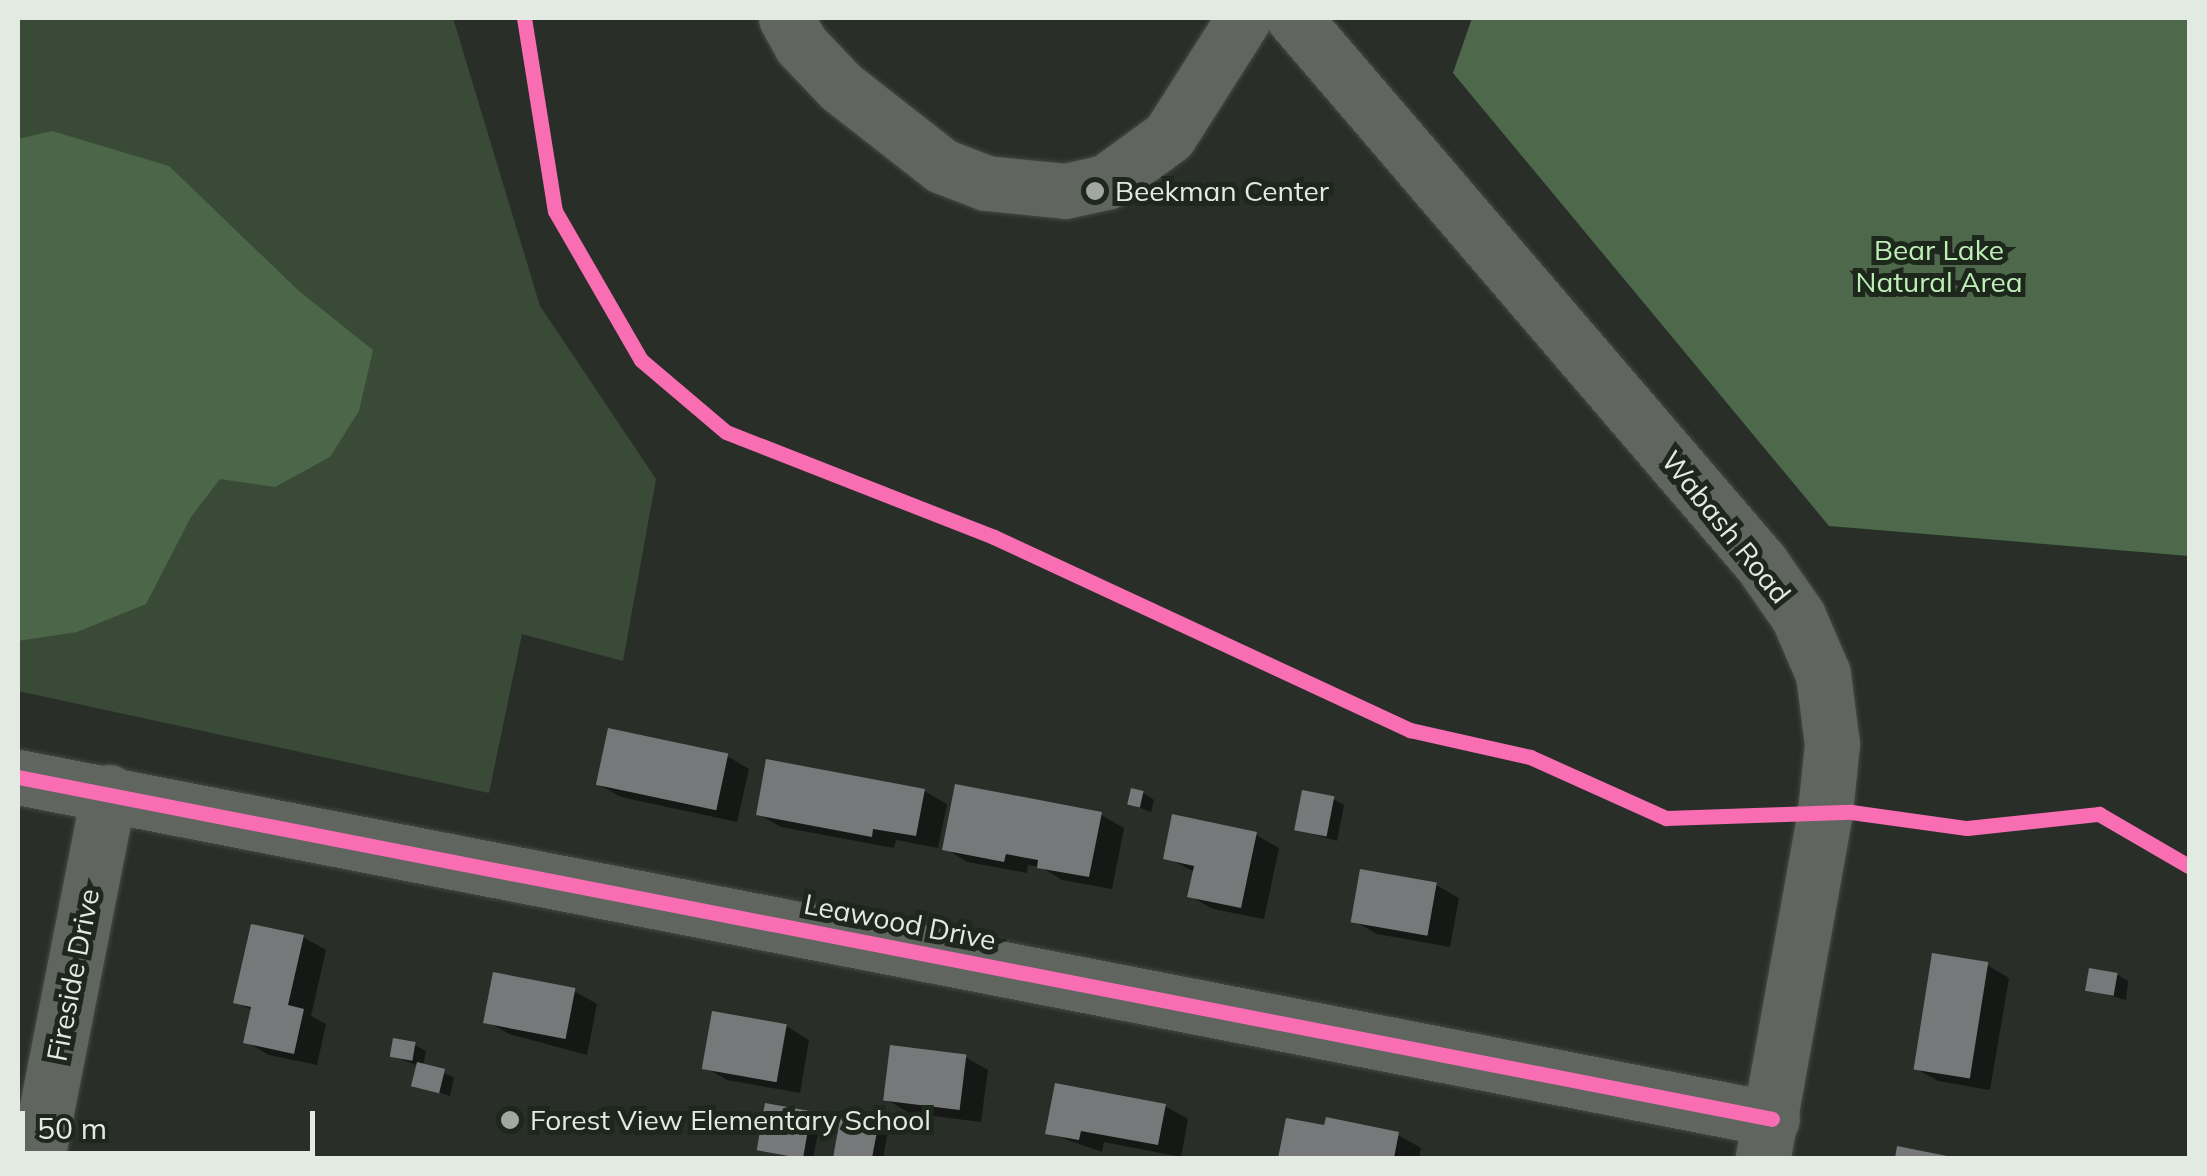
<!DOCTYPE html>
<html>
<head>
<meta charset="utf-8">
<style>
	body { margin:0 }
	#map { position:relative; width:2207px; height:1176px; overflow:hidden; background:#292e29; font-family:Mulish,sans-serif }
	div>[style] { position:absolute }
	[style*='--x'] { left:calc(var(--x)*1px); top:calc(var(--y)*1px); width:calc(var(--w)*1px); rotate:calc(var(--a)*1deg) }
	.green>* { inset:0; background:#394b36 }
	.forest>* { inset:0; background:#4d684b }
	.water>* { inset:0; background:#4c6649 }
	.shadow>* { inset:0; background:#0007 }
	.building>* { inset:0; background:#767879; transform-origin:0 0 }
	.roads { filter:drop-shadow(0 0 2px #454944) drop-shadow(0 0 2px #454944) }
	.minor>* { height:55px; margin:-27.5px; padding:0 27.5px; transform-origin:27.5px; border-radius:27.5px; background:#606560 }
	.cycleway>* { height:15px; margin:-7.5px; padding:0 7.5px; transform-origin:7.5px; border-radius:7.5px; background:#f96db3 }
	.dots>* { width:28px; height:28px; translate:-50% -50%; box-sizing:border-box; border:5px solid #1d271c; border-radius:50% }
	span { translate:-50% -50%; white-space:nowrap; text-align:center; line-height:1.15; -webkit-text-stroke:10px #1d271c; paint-order:stroke }
	.poi-label { font-size:28px; color:#e3eae2 }
	.left { translate:0 -50%; text-align:left }
	.park-label { font-size:28px; color:#beefb7 }
	.street-label { font-size:28px; color:#e3eae2 }
	.frame { position:absolute; inset:0; border:20px solid #e3eae2; pointer-events:none }
	.scale { position:absolute; left:20px; top:1111px; width:295px; height:45px; box-sizing:border-box; border:5px solid #e3eae2; border-top:0; padding-left:12px; font-size:30px; line-height:35px; white-space:nowrap; color:#e3eae2; -webkit-text-stroke:8px #1d271c; paint-order:stroke }
</style>
</head>
<body>
<div id="map">
	<div class="green">
		<i style="clip-path:polygon(18px 18px,453px 18px,540px 306px,656px 479px,623px 661px,522px 634px,489px 793px,18px 691px)"></i>
	</div>
	<div class="forest">
		<i style="clip-path:polygon(1472px 18px,2189px 18px,2189px 556px,1829px 526px,1453px 73px)"></i>
	</div>
	<div class="water">
		<i style="clip-path:polygon(52px 131px,169px 166px,299px 291px,373px 350px,359px 411px,330px 457px,275px 487px,220px 479px,191px 517px,146px 604px,77px 632px,18px 641px,18px 139px)"></i>
	</div>
	<div class="shadow">
		<i style="clip-path:polygon(727px 756px,749px 769px,737px 822px,621px 797px,598px 784px)"></i>
		<i style="clip-path:polygon(924px 791px,947px 804px,938px 848px,896px 840px,894px 848px,781px 827px,758px 814px)"></i>
		<i style="clip-path:polygon(1143px 793px,1154px 800px,1151px 812px,1130px 804px)"></i>
		<i style="clip-path:polygon(1333px 799px,1344px 805px,1337px 841px,1296px 829px)"></i>
		<i style="clip-path:polygon(1101px 815px,1124px 828px,1112px 889px,1062px 880px,1041px 867px,1028px 865px,1027px 873px,967px 862px,945px 848px)"></i>
		<i style="clip-path:polygon(1256px 835px,1279px 848px,1264px 919px,1213px 909px,1190px 896px,1195px 872px,1165px 857px)"></i>
		<i style="clip-path:polygon(1436px 885px,1459px 898px,1450px 947px,1377px 934px,1354px 921px)"></i>
		<i style="clip-path:polygon(303px 937px,326px 950px,311px 1016px,326px 1024px,317px 1065px,269px 1055px,246px 1042px,253px 1011px,236px 1001px)"></i>
		<i style="clip-path:polygon(1987px 965px,2009px 978px,1990px 1090px,1938px 1081px,1915px 1068px)"></i>
		<i style="clip-path:polygon(2118px 975px,2128px 981px,2126px 1000px,2089px 990px)"></i>
		<i style="clip-path:polygon(574px 991px,597px 1004px,587px 1055px,509px 1034px,486px 1021px)"></i>
		<i style="clip-path:polygon(786px 1026px,809px 1040px,800px 1093px,727px 1080px,705px 1067px)"></i>
		<i style="clip-path:polygon(415px 1045px,426px 1051px,423px 1066px,454px 1077px,450px 1096px,415px 1084px,419px 1066px,392px 1056px)"></i>
		<i style="clip-path:polygon(965px 1057px,988px 1070px,981px 1122px,909px 1113px,886px 1099px)"></i>
		<i style="clip-path:polygon(1165px 1106px,1188px 1119px,1181px 1157px,1104px 1142px,1102px 1152px,1048px 1133px)"></i>
		<i style="clip-path:polygon(810px 1114px,821px 1120px,813px 1158px,759px 1149px)"></i>
		<i style="clip-path:polygon(1288px 1121px,1398px 1135px,1421px 1148px,1419px 1158px,1281px 1158px)"></i>
		<i style="clip-path:polygon(878px 1123px,888px 1130px,883px 1158px,836px 1157px)"></i>
	</div>
	<div class="building">
		<i style="left:608px;top:728px;width:123px;height:58px;rotate:12deg"></i>
		<i style="clip-path:polygon(766px 759px,925px 789px,916px 836px,873px 829px,872px 837px,756px 815px)"></i>
		<i style="clip-path:polygon(955px 784px,1102px 812px,1089px 877px,1037px 868px,1038px 860px,1006px 854px,1004px 862px,942px 850px)"></i>
		<i style="left:1131px;top:788px;width:13px;height:17px;rotate:13deg"></i>
		<i style="left:1302px;top:790px;width:33px;height:41px;rotate:11deg"></i>
		<i style="clip-path:polygon(1172px 814px,1257px 832px,1241px 908px,1187px 897px,1194px 866px,1163px 859px)"></i>
		<i style="left:1360px;top:869px;width:78px;height:54px;rotate:10deg"></i>
		<i style="clip-path:polygon(251px 924px,304px 935px,288px 1005px,304px 1009px,294px 1054px,243px 1043px,251px 1007px,233px 1003px)"></i>
		<i style="left:1932px;top:953px;width:57px;height:118px;rotate:9deg"></i>
		<i style="left:2089px;top:968px;width:29px;height:23px;rotate:10deg"></i>
		<i style="left:493px;top:972px;width:84px;height:52px;rotate:11deg"></i>
		<i style="left:712px;top:1011px;width:76px;height:59px;rotate:10deg"></i>
		<i style="left:393px;top:1038px;width:23px;height:19px;rotate:10deg"></i>
		<i style="left:890px;top:1045px;width:77px;height:56px;rotate:7deg"></i>
		<i style="left:417px;top:1062px;width:29px;height:25px;rotate:14deg"></i>
		<i style="clip-path:polygon(1055px 1083px,1166px 1104px,1158px 1145px,1081px 1131px,1079px 1140px,1045px 1134px)"></i>
		<i style="left:765px;top:1103px;width:47px;height:48px;rotate:10deg"></i>
		<i style="clip-path:polygon(841px 1114px,879px 1121px,872px 1158px,833px 1158px)"></i>
		<i style="clip-path:polygon(1326px 1117px,1399px 1132px,1394px 1158px,1278px 1158px,1286px 1118px,1324px 1125px)"></i>
		<i style="clip-path:polygon(1897px 1146px,1952px 1157px,1952px 1158px,1895px 1158px)"></i>
	</div>
	<div class="roads">
		<div class="minor">
			<i style="--x:786;--y:18;--w:31;--a:61"></i>
			<i style="--x:801;--y:45;--w:58;--a:46.4"></i>
			<i style="--x:841;--y:87;--w:128;--a:38"></i>
			<i style="--x:942;--y:166;--w:47;--a:21.1"></i>
			<i style="--x:986;--y:183;--w:79;--a:5.8"></i>
			<i style="--x:1065;--y:191;--w:42;--a:-12.4"></i>
			<i style="--x:1106;--y:182;--w:78;--a:-36.1"></i>
			<i style="--x:1169;--y:136;--w:140;--a:-57.6"></i>
			<i style="--x:1294;--y:18;--w:718;--a:49.41"></i>
			<i style="--x:1761;--y:563;--w:65;--a:55.1"></i>
			<i style="--x:1798;--y:616;--w:63;--a:66.7"></i>
			<i style="--x:1823;--y:674;--w:71;--a:82.7"></i>
			<i style="--x:1832;--y:744;--w:68;--a:95.9"></i>
			<i style="--x:1825;--y:812;--w:352;--a:100.2"></i>
			<i style="--x:18;--y:777;--w:1787;--a:11.03"></i>
			<i style="--x:37;--y:1158;--w:373;--a:-78.9"></i>
		</div>
	</div>
	<div class="cycleway">
		<i style="--x:524;--y:18;--w:195;--a:80.9"></i>
		<i style="--x:555;--y:211;--w:172;--a:60"></i>
		<i style="--x:641;--y:360;--w:111;--a:40.3"></i>
		<i style="--x:726;--y:432;--w:288;--a:21.4"></i>
		<i style="--x:994;--y:537;--w:459;--a:24.9"></i>
		<i style="--x:1410;--y:730;--w:123;--a:12.7"></i>
		<i style="--x:1530;--y:757;--w:149;--a:24.2"></i>
		<i style="--x:1666;--y:818;--w:185;--a:-1.9"></i>
		<i style="--x:1851;--y:812;--w:117;--a:7.9"></i>
		<i style="--x:1967;--y:828;--w:133;--a:-6.1"></i>
		<i style="--x:2099;--y:814;--w:105;--a:30.2"></i>
		<i style="--x:18;--y:777;--w:1787;--a:11.03"></i>
	</div>
	<div class="dots">
		<i style="left:1095px;top:191px;background:#a2a8a1"></i>
		<i style="left:510px;top:1120px;background:#a2a8a1"></i>
	</div>
	<div class="poi-label">
		<span class="left" style="left:1115px;top:191px">Beekman Center</span>
		<span class="left" style="left:530px;top:1120px">Forest View Elementary School</span>
	</div>
	<div class="park-label">
		<span style="left:1939px;top:266px">Bear Lake<br>Natural Area</span>
	</div>
	<div class="street-label">
		<span style="left:1726px;top:527px;rotate:51deg">Wabash Road</span>
		<span style="left:900px;top:922px;rotate:11deg">Leawood Drive</span>
		<span style="left:73px;top:975px;rotate:-79deg">Fireside Drive</span>
	</div>
	<div class="frame"></div>
	<div class="scale">50 m</div>
</div>
</body>
</html>
